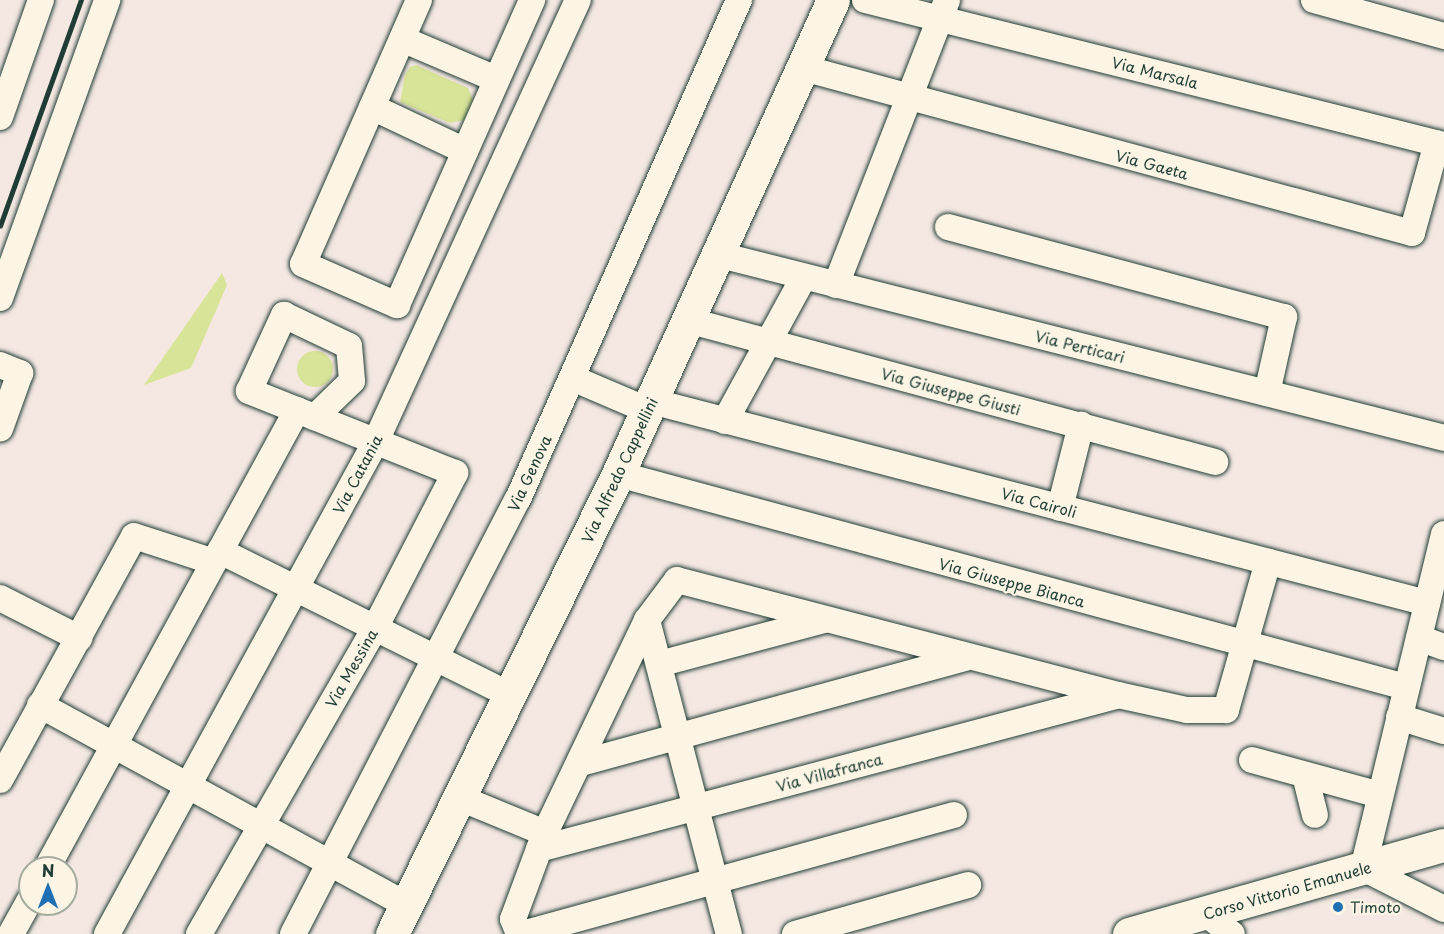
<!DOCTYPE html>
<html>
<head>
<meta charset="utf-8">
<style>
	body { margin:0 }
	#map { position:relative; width:1444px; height:934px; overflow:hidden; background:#f5e8e3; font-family:"Playpen Sans",sans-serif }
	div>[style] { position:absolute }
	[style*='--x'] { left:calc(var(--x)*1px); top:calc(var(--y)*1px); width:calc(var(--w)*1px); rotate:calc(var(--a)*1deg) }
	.green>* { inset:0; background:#d8e497 }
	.round { border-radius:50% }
	.roads { filter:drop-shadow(0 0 2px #1f3d34) drop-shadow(0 0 2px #1f3d34) }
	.street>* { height:26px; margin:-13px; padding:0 13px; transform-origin:13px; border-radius:13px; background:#fcf5e5 }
	.secondary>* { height:33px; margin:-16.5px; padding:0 16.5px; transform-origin:16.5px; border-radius:16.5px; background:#fcf5e5 }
	.rail>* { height:4.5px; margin:-2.25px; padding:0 2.25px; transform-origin:2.25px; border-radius:2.25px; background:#1f3d34 }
	.dots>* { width:16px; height:16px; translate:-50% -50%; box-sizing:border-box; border:3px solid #fcf5e5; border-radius:50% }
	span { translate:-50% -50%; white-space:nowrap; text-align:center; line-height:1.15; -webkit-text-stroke:4.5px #fcf5e5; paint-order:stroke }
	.street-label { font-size:15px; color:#1f3d34 }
	.poi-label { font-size:15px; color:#1f3d34 }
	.left { translate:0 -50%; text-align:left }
	.north { position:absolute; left:18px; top:856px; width:60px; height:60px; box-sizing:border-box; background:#fcf5e5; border:2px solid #a4ab9e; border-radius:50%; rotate:0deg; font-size:16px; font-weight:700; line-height:24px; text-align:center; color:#1f3d34 }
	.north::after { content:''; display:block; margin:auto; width:21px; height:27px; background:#1f6fb2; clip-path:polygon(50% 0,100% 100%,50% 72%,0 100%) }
</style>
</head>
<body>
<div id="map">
	<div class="green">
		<i style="clip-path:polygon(416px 65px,468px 88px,473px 100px,464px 120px,450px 123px,400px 102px,405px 75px,410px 67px)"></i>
		<i style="clip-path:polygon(222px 273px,227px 285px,191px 368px,144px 385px)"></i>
		<i class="round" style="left:297px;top:351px;width:36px;height:36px"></i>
	</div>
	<div class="roads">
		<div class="street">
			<i style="--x:419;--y:0;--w:288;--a:113.7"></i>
			<i style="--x:303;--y:264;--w:103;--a:23.6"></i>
			<i style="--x:397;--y:305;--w:334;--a:-66.1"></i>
			<i style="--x:865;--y:0;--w:597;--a:14.06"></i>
			<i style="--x:1314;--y:0;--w:135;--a:15.5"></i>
			<i style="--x:402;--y:39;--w:102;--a:23.1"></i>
			<i style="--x:803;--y:68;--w:631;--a:15.16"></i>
			<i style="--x:1412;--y:233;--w:93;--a:-74.5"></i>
			<i style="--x:372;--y:107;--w:103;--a:25.3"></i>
			<i style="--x:0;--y:117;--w:124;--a:-70.7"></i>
			<i style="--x:948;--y:227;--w:348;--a:15"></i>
			<i style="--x:1284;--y:317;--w:78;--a:102.6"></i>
			<i style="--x:716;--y:254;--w:751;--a:14.18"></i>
			<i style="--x:836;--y:285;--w:306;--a:-68.7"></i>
			<i style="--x:0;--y:298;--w:317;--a:-70.2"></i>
			<i style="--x:687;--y:320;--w:547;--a:15.05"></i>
			<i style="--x:0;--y:365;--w:22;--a:22"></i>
			<i style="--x:20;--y:373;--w:59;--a:109.7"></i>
			<i style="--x:572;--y:378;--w:82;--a:23.1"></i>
			<i style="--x:651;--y:401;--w:802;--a:14.59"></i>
			<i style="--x:725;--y:421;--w:164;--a:-61.3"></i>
			<i style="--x:618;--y:474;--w:816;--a:15.13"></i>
			<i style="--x:1060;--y:508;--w:86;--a:-75.8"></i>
			<i style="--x:1444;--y:534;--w:344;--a:103.6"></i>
			<i style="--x:1363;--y:868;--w:91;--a:26.8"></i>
			<i style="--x:220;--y:551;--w:324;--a:26.4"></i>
			<i style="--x:0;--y:598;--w:89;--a:26.9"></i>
			<i style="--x:647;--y:620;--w:325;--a:75.4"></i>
			<i style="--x:1419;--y:638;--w:27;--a:20"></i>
			<i style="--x:659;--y:664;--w:171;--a:-14.9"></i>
			<i style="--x:40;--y:705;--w:418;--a:28.6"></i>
			<i style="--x:1399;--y:717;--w:47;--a:17.3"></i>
			<i style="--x:1252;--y:760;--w:133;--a:15.3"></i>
			<i style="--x:581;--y:763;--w:402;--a:-15.3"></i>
			<i style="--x:1305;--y:775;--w:41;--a:76"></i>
			<i style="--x:0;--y:780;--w:278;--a:-61.2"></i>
			<i style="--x:134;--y:536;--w:84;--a:18"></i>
			<i style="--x:460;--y:798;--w:92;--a:22.4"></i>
			<i style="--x:539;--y:849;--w:597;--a:-14.85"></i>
			<i style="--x:47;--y:868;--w:522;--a:-61.37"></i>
			<i style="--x:1205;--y:913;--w:34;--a:38"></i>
			<i style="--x:11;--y:934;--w:39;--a:-61"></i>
			<i style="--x:107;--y:934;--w:562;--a:-61.38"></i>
			<i style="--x:376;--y:441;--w:485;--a:-65.4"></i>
			<i style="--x:199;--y:934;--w:351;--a:-60.1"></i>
			<i style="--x:374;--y:630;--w:177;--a:-62.7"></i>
			<i style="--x:455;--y:473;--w:222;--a:-158.3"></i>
			<i style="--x:249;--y:391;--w:84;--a:-65.3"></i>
			<i style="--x:284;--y:315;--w:72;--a:25.5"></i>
			<i style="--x:349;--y:346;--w:35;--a:85"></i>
			<i style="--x:352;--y:381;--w:52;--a:135.8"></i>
			<i style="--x:293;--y:934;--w:490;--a:-62.7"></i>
			<i style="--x:518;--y:499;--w:546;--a:-66.11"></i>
			<i style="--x:519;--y:934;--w:16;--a:-112"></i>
			<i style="--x:513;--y:919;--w:92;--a:-69.6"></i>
			<i style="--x:545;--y:833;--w:236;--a:-64.4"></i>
			<i style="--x:647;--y:620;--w:50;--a:-53.1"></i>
			<i style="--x:677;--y:580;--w:456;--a:14.6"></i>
			<i style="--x:1118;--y:695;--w:71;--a:12.3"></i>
			<i style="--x:1187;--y:710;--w:39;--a:0"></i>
			<i style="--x:1226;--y:710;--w:154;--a:-74.2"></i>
			<i style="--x:522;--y:934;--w:448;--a:-15.4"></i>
			<i style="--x:795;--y:934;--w:180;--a:-15.8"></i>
		</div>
		<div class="secondary">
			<i style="--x:392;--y:934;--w:513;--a:-63.83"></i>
			<i style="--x:618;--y:474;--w:520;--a:-65.6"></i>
			<i style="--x:1129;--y:934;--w:327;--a:-15.8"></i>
		</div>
	</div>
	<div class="rail">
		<i style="--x:0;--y:226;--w:240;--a:-70.3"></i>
	</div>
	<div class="dots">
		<i style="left:1338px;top:907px;background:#1f6fb2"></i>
	</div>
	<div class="street-label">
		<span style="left:1155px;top:72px;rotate:14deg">Via Marsala</span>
		<span style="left:1152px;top:164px;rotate:15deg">Via Gaeta</span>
		<span style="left:1080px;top:346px;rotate:14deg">Via Perticari</span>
		<span style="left:951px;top:391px;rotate:15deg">Via Giuseppe Giusti</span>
		<span style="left:619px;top:470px;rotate:-65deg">Via Alfredo Cappellini</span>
		<span style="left:529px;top:473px;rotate:-65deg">Via Genova</span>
		<span style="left:357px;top:474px;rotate:-62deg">Via Catania</span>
		<span style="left:1039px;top:502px;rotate:15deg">Via Cairoli</span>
		<span style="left:1012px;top:582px;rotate:15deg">Via Giuseppe Bianca</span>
		<span style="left:351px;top:668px;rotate:-60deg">Via Messina</span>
		<span style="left:829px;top:772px;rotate:-15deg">Via Villafranca</span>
		<span style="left:1287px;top:890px;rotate:-16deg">Corso Vittorio Emanuele</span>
	</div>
	<div class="poi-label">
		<span class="left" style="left:1350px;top:907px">Timoto</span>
	</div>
	<div class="north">N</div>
</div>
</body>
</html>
